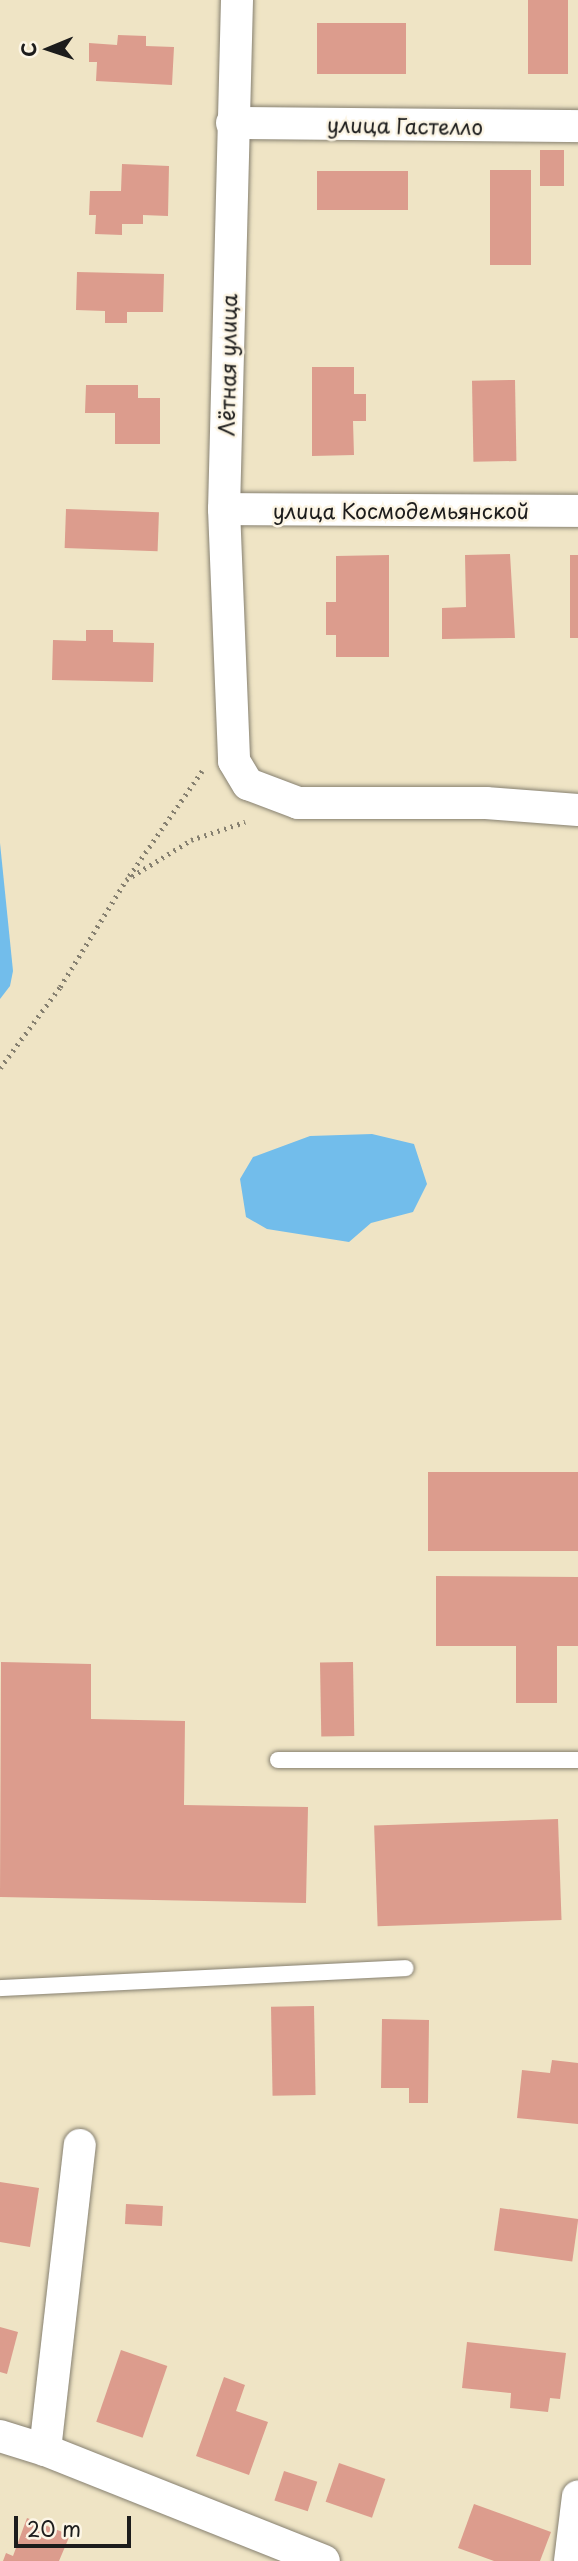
<!DOCTYPE html>
<html>
<head>
<meta charset="utf-8">
<style>
	body { margin:0 }
	#map { position:relative; width:578px; height:2561px; overflow:hidden; background:#efe4c5; font-family:"Playpen Sans",sans-serif }
	div>[style] { position:absolute }
	[style*='--x'] { left:calc(var(--x)*1px); top:calc(var(--y)*1px); width:calc(var(--w)*1px); rotate:calc(var(--a)*1deg) }
	.water>* { inset:0; background:#72bdeb }
	.building>* { inset:0; background:#dc9c8d; transform-origin:0 0 }
	.path>* { height:4.5px; margin-top:-2.25px; transform-origin:0; background:repeating-linear-gradient(90deg,#868070 0 2px,transparent 0 7px) }
	.roads { filter:drop-shadow(0 0 2px #868070) drop-shadow(0 0 2px #868070) }
	.service>* { height:16px; margin:-8px; padding:0 8px; transform-origin:8px; border-radius:8px; background:#fff }
	.minor>* { height:32px; margin:-16px; padding:0 16px; transform-origin:16px; border-radius:16px; background:#fff }
	span { translate:-50% -50%; white-space:nowrap; text-align:center; line-height:1.15; -webkit-text-stroke:5px #fcf5e5; paint-order:stroke }
	.street-label { font-size:21px; color:#1c1c1c }
	.north { position:absolute; left:14px; top:14px; width:70px; height:70px; -webkit-text-stroke:5px #fcf5e5; paint-order:stroke; rotate:268deg; font-size:19px; font-weight:700; line-height:28px; text-align:center; color:#1c1c1c }
	.north::after { content:''; display:block; margin:auto; width:24px; height:32px; background:#1c1c1c; clip-path:polygon(50% 0,100% 100%,50% 72%,0 100%) }
	.scale { position:absolute; left:14px; top:2516px; width:117px; height:32px; box-sizing:border-box; border:4px solid #1c1c1c; border-top:0; padding-left:9px; font-size:21px; line-height:24px; white-space:nowrap; color:#1c1c1c; -webkit-text-stroke:5px #fcf5e5; paint-order:stroke }
</style>
</head>
<body>
<div id="map">
	<div class="water">
		<i style="clip-path:polygon(0 843px,13px 971px,10px 986px,0 999px)"></i>
		<i style="clip-path:polygon(372px 1134px,414px 1144px,427px 1184px,413px 1212px,371px 1223px,349px 1242px,267px 1229px,246px 1217px,240px 1179px,253px 1157px,310px 1136px)"></i>
	</div>
	<div class="building">
		<i style="left:528px;top:0;width:40px;height:74px"></i>
		<i style="left:406px;top:23px;width:51px;height:89px;rotate:90deg"></i>
		<i style="clip-path:polygon(118px 35px,146px 36px,146px 46px,174px 47px,172px 85px,96px 81px,97px 62px,89px 62px,89px 43px,117px 45px)"></i>
		<i style="left:540px;top:150px;width:24px;height:36px"></i>
		<i style="clip-path:polygon(122px 164px,169px 166px,168px 216px,143px 215px,143px 224px,122px 224px,122px 235px,95px 234px,96px 215px,89px 215px,90px 191px,121px 191px)"></i>
		<i style="left:490px;top:170px;width:41px;height:95px"></i>
		<i style="left:408px;top:171px;width:39px;height:91px;rotate:90deg"></i>
		<i style="clip-path:polygon(77px 272px,164px 274px,163px 312px,127px 312px,127px 323px,105px 323px,105px 311px,76px 310px)"></i>
		<i style="clip-path:polygon(312px 367px,354px 367px,354px 394px,366px 394px,366px 421px,353px 421px,354px 455px,312px 456px)"></i>
		<i style="left:515px;top:380px;width:81px;height:43px;rotate:89deg"></i>
		<i style="clip-path:polygon(86px 385px,138px 385px,138px 398px,160px 398px,160px 444px,115px 444px,115px 413px,85px 413px)"></i>
		<i style="left:66px;top:509px;width:93px;height:39px;rotate:2deg"></i>
		<i style="clip-path:polygon(510px 554px,515px 638px,442px 639px,442px 608px,466px 607px,465px 555px)"></i>
		<i style="clip-path:polygon(389px 555px,389px 657px,336px 657px,336px 635px,326px 635px,326px 602px,336px 602px,336px 556px)"></i>
		<i style="left:570px;top:555px;width:8px;height:83px"></i>
		<i style="clip-path:polygon(86px 630px,113px 630px,113px 642px,154px 643px,153px 682px,52px 680px,53px 640px,86px 641px)"></i>
		<i style="left:578px;top:1472px;width:79px;height:150px;rotate:90deg"></i>
		<i style="clip-path:polygon(436px 1576px,578px 1577px,578px 1646px,557px 1646px,557px 1703px,516px 1703px,516px 1646px,436px 1646px)"></i>
		<i style="clip-path:polygon(1px 1662px,91px 1664px,91px 1719px,185px 1721px,184px 1805px,308px 1807px,306px 1903px,0 1897px)"></i>
		<i style="left:353px;top:1662px;width:74px;height:33px;rotate:89deg"></i>
		<i style="left:558px;top:1819px;width:101px;height:184px;rotate:88deg"></i>
		<i style="left:314px;top:2006px;width:89px;height:43px;rotate:89deg"></i>
		<i style="clip-path:polygon(382px 2019px,429px 2020px,428px 2103px,409px 2103px,409px 2088px,381px 2088px)"></i>
		<i style="clip-path:polygon(552px 2060px,578px 2063px,578px 2124px,517px 2118px,522px 2070px,550px 2073px)"></i>
		<i style="clip-path:polygon(0 2182px,39px 2188px,30px 2247px,0 2242px)"></i>
		<i style="left:126px;top:2204px;width:37px;height:20px;rotate:3deg"></i>
		<i style="left:500px;top:2208px;width:79px;height:43px;rotate:8deg"></i>
		<i style="clip-path:polygon(0 2327px,18px 2332px,7px 2374px,0 2372px)"></i>
		<i style="clip-path:polygon(467px 2342px,566px 2353px,560px 2399px,550px 2398px,548px 2412px,510px 2408px,511px 2393px,462px 2388px)"></i>
		<i style="left:121px;top:2350px;width:49px;height:76px;rotate:19deg"></i>
		<i style="clip-path:polygon(224px 2377px,245px 2385px,236px 2411px,268px 2422px,249px 2475px,196px 2456px)"></i>
		<i style="left:339px;top:2463px;width:49px;height:41px;rotate:19deg"></i>
		<i style="left:284px;top:2471px;width:35px;height:31px;rotate:18deg"></i>
		<i style="clip-path:polygon(474px 2504px,551px 2532px,540px 2561px,494px 2561px,458px 2548px)"></i>
		<i style="clip-path:polygon(27px 2518px,70px 2535px,59px 2561px,3px 2561px,6px 2553px,13px 2556px)"></i>
	</div>
	<div class="path">
		<i style="--x:129;--y:876;--w:128;--a:-55.2"></i>
		<i style="--x:0;--y:1068;--w:101;--a:-53.5"></i>
		<i style="--x:60;--y:987;--w:126;--a:-58.3"></i>
		<i style="--x:126;--y:880;--w:76;--a:-31.6"></i>
		<i style="--x:191;--y:840;--w:57;--a:-18.4"></i>
	</div>
	<div class="roads">
		<div class="service">
			<i style="--x:278;--y:1760;--w:300;--a:0"></i>
			<i style="--x:0;--y:1988;--w:406;--a:-2.8"></i>
		</div>
		<div class="minor">
			<i style="--x:237;--y:0;--w:509;--a:91.46"></i>
			<i style="--x:224;--y:509;--w:252;--a:87.7"></i>
			<i style="--x:234;--y:761;--w:27;--a:59"></i>
			<i style="--x:248;--y:784;--w:53;--a:20.8"></i>
			<i style="--x:298;--y:803;--w:188;--a:0"></i>
			<i style="--x:486;--y:803;--w:92;--a:4.4"></i>
			<i style="--x:232;--y:123;--w:346;--a:0.5"></i>
			<i style="--x:224;--y:509;--w:354;--a:0.3"></i>
			<i style="--x:0;--y:2436;--w:47;--a:17.3"></i>
			<i style="--x:45;--y:2450;--w:300;--a:21.7"></i>
			<i style="--x:45;--y:2450;--w:307;--a:-83.5"></i>
			<i style="--x:570;--y:2561;--w:65;--a:-83"></i>
		</div>
	</div>
	<div class="street-label">
		<span style="left:405px;top:125px;rotate:1deg">улица Гастелло</span>
		<span style="left:227px;top:365px;rotate:-89deg">Лётная улица</span>
		<span style="left:401px;top:510px">улица Космодемьянской</span>
	</div>
	<div class="north">С</div>
	<div class="scale">20 m</div>
</div>
</body>
</html>
